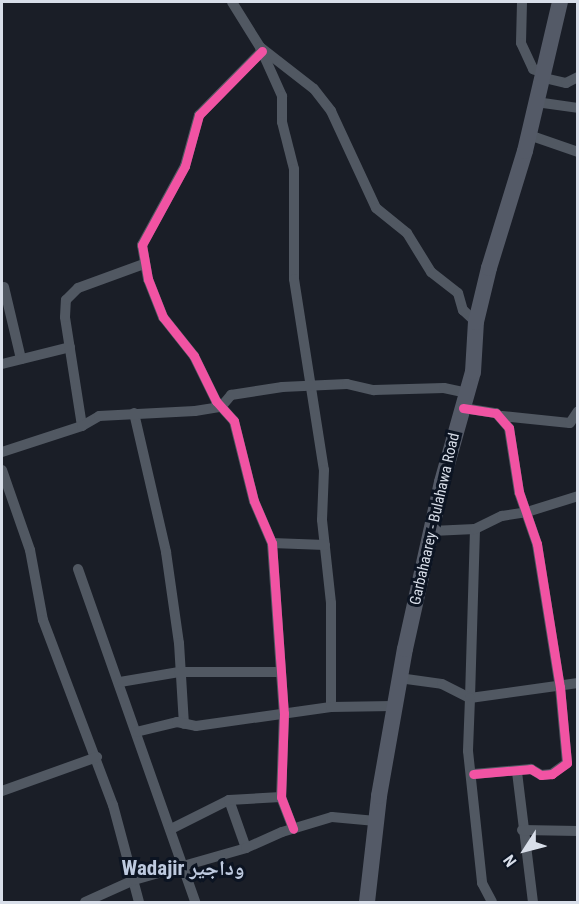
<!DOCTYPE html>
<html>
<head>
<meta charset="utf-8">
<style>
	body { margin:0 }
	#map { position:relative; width:579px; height:904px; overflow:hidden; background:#1a1e27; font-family:"Roboto Condensed","Noto Naskh Arabic",sans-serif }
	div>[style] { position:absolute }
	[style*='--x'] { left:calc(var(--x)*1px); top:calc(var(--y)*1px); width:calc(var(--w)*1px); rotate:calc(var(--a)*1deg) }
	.street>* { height:10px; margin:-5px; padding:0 5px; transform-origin:5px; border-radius:5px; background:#515862 }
	.secondary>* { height:16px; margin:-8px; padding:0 8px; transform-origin:8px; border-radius:8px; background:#545a67 }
	.cycleway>* { height:9px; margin:-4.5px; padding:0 4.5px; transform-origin:4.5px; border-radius:4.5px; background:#f153a3 }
	span { translate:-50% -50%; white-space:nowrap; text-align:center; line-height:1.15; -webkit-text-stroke:6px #0c1422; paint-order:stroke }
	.street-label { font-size:15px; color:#d8dee9 }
	.district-label { font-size:21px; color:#becadf; font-weight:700 }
	.frame { position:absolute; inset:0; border:3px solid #d8dee9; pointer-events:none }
	.north { position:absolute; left:495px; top:820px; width:60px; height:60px; -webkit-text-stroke:4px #0c1422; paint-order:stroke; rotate:234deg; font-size:16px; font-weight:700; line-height:24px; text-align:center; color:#d8dee9 }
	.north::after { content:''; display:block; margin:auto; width:21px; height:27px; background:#d8dee9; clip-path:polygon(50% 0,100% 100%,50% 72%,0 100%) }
</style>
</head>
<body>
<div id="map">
	<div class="street">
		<i style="--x:232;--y:2;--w:53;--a:58.1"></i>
		<i style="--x:260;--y:47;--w:68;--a:37.9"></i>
		<i style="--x:314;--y:89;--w:28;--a:52"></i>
		<i style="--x:331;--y:111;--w:107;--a:65.1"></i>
		<i style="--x:376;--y:208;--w:40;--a:39"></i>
		<i style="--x:407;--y:233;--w:46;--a:58.4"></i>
		<i style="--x:431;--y:272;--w:34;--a:38"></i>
		<i style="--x:458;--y:293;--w:18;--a:74"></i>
		<i style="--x:463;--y:310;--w:18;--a:43"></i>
		<i style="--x:522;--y:2;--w:41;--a:91.4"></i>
		<i style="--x:521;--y:43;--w:29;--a:65"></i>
		<i style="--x:533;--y:69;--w:9;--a:21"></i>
		<i style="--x:260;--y:47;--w:54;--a:65.8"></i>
		<i style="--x:282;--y:96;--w:26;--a:90"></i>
		<i style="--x:282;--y:122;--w:49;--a:75.7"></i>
		<i style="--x:294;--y:169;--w:110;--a:90"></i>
		<i style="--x:294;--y:279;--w:193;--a:81.1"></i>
		<i style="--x:324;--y:470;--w:50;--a:92.3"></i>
		<i style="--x:322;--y:520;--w:83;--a:83.8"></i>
		<i style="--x:331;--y:603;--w:104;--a:90"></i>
		<i style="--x:262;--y:51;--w:90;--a:134.5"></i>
		<i style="--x:199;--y:115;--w:53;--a:105.4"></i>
		<i style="--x:185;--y:166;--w:90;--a:118.6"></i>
		<i style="--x:142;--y:245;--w:35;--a:80"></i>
		<i style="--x:148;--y:279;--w:41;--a:68.5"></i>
		<i style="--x:163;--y:317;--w:50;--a:51.5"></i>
		<i style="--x:194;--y:356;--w:50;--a:63.9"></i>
		<i style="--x:216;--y:401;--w:27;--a:48"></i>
		<i style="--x:234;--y:421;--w:82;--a:76"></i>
		<i style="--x:254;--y:501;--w:46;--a:66.8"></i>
		<i style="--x:272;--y:543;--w:170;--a:86"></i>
		<i style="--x:284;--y:713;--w:84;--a:92"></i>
		<i style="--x:281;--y:797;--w:34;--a:69"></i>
		<i style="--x:540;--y:77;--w:27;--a:13"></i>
		<i style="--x:566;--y:83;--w:13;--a:-27"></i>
		<i style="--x:536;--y:102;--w:42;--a:8.1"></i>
		<i style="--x:529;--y:135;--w:52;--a:19.1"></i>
		<i style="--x:4;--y:287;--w:74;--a:76.7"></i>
		<i style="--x:2;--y:364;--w:70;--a:-14"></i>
		<i style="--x:463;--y:408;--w:33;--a:9"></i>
		<i style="--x:496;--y:413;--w:20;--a:49"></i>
		<i style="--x:509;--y:428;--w:65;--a:81.1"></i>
		<i style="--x:519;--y:492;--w:55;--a:70.9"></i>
		<i style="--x:537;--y:544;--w:145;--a:80.9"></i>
		<i style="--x:560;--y:687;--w:76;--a:84.7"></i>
		<i style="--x:567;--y:763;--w:19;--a:144"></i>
		<i style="--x:552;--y:774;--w:11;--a:175"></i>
		<i style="--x:541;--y:775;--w:12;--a:-149"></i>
		<i style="--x:531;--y:769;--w:58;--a:175.1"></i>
		<i style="--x:134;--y:413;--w:143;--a:77"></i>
		<i style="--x:166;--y:552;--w:92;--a:81.9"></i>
		<i style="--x:179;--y:643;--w:81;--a:86.5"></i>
		<i style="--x:502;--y:416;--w:68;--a:5.9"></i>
		<i style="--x:570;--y:423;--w:14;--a:-56"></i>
		<i style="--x:82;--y:426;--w:110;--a:-98.9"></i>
		<i style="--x:65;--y:317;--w:17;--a:-87"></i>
		<i style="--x:66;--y:300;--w:17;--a:-45"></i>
		<i style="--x:78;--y:288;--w:70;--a:-20"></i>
		<i style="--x:2;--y:452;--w:84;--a:-18"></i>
		<i style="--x:82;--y:426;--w:20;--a:-30"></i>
		<i style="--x:99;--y:416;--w:96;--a:-3"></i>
		<i style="--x:195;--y:411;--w:26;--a:-9"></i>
		<i style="--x:221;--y:407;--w:16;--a:-50"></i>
		<i style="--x:231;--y:395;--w:52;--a:-8.9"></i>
		<i style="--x:282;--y:387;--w:65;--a:-2.6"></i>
		<i style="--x:347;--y:384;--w:28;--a:13"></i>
		<i style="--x:374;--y:390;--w:70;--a:-1.6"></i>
		<i style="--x:444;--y:388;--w:24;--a:12"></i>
		<i style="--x:2;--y:470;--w:85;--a:70.7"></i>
		<i style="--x:30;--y:550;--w:71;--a:79.5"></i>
		<i style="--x:43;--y:620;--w:198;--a:69.3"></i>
		<i style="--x:113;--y:805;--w:100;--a:75"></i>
		<i style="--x:475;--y:529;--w:169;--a:91.7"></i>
		<i style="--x:470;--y:698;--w:109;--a:-7.9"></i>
		<i style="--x:432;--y:531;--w:43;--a:-2.7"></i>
		<i style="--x:475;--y:529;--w:30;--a:-26"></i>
		<i style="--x:502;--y:516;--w:25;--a:-9"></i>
		<i style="--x:527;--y:512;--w:53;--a:-17.4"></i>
		<i style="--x:272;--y:543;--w:53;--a:2.2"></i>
		<i style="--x:78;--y:569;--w:353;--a:70.6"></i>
		<i style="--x:399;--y:678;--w:43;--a:7.9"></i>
		<i style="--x:442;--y:684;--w:31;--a:27"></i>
		<i style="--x:470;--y:698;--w:53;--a:92.2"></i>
		<i style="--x:468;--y:751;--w:133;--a:83.9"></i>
		<i style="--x:482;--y:883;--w:21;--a:62"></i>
		<i style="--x:120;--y:682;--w:60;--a:-9.6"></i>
		<i style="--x:179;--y:672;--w:101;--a:0"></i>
		<i style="--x:136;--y:732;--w:42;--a:-13.7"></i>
		<i style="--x:177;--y:722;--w:19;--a:12"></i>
		<i style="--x:196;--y:726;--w:136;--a:-8"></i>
		<i style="--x:331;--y:707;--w:62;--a:-0.9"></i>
		<i style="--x:517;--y:772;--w:131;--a:83"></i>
		<i style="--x:2;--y:791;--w:101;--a:-19.7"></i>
		<i style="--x:229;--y:800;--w:51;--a:70.5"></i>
		<i style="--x:171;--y:829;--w:65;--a:-26.6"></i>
		<i style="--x:229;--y:800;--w:52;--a:-3.3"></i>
		<i style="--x:522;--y:830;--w:56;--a:1"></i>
		<i style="--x:85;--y:902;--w:54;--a:-24.2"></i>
		<i style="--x:134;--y:880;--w:116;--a:-15.9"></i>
		<i style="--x:246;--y:848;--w:39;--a:-24"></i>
		<i style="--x:282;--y:832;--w:52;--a:-16.7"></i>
		<i style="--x:332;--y:817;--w:44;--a:5.2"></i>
	</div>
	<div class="secondary">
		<i style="--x:367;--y:902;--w:107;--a:-83.5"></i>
		<i style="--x:379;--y:796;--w:149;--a:-80"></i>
		<i style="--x:405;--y:649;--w:171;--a:-77.5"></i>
		<i style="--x:442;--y:482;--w:114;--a:-74.3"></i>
		<i style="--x:473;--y:372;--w:50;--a:-86.6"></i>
		<i style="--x:476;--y:322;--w:56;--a:-76.5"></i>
		<i style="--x:489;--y:268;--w:122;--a:-72.9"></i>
		<i style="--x:525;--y:151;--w:153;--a:-76.8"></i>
	</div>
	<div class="cycleway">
		<i style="--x:262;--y:51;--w:90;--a:134.5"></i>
		<i style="--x:199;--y:115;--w:53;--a:105.4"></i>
		<i style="--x:185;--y:166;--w:90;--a:118.6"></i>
		<i style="--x:142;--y:245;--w:35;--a:80"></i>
		<i style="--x:148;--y:279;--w:41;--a:68.5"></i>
		<i style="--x:163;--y:317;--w:50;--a:51.5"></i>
		<i style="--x:194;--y:356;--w:50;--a:63.9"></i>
		<i style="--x:216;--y:401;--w:27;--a:48"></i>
		<i style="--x:234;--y:421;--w:82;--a:76"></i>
		<i style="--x:254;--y:501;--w:46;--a:66.8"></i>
		<i style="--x:272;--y:543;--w:170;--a:86"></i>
		<i style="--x:284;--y:713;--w:84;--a:92"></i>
		<i style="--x:281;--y:797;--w:34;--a:69"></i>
		<i style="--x:463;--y:408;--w:33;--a:9"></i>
		<i style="--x:496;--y:413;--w:20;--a:49"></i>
		<i style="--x:509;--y:428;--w:65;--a:81.1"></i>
		<i style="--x:519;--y:492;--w:55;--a:70.9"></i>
		<i style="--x:537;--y:544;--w:145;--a:80.9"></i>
		<i style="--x:560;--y:687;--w:76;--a:84.7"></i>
		<i style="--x:567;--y:763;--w:19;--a:144"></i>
		<i style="--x:552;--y:774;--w:11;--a:175"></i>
		<i style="--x:541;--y:775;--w:12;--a:-149"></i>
		<i style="--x:531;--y:769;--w:58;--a:175.1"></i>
	</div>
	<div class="street-label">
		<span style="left:435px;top:519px;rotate:-77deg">Garbahaarey - Bulahawa Road</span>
	</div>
	<div class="district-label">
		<span style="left:183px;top:868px">Wadajir وداجير</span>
	</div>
	<div class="frame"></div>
	<div class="north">N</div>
</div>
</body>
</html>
